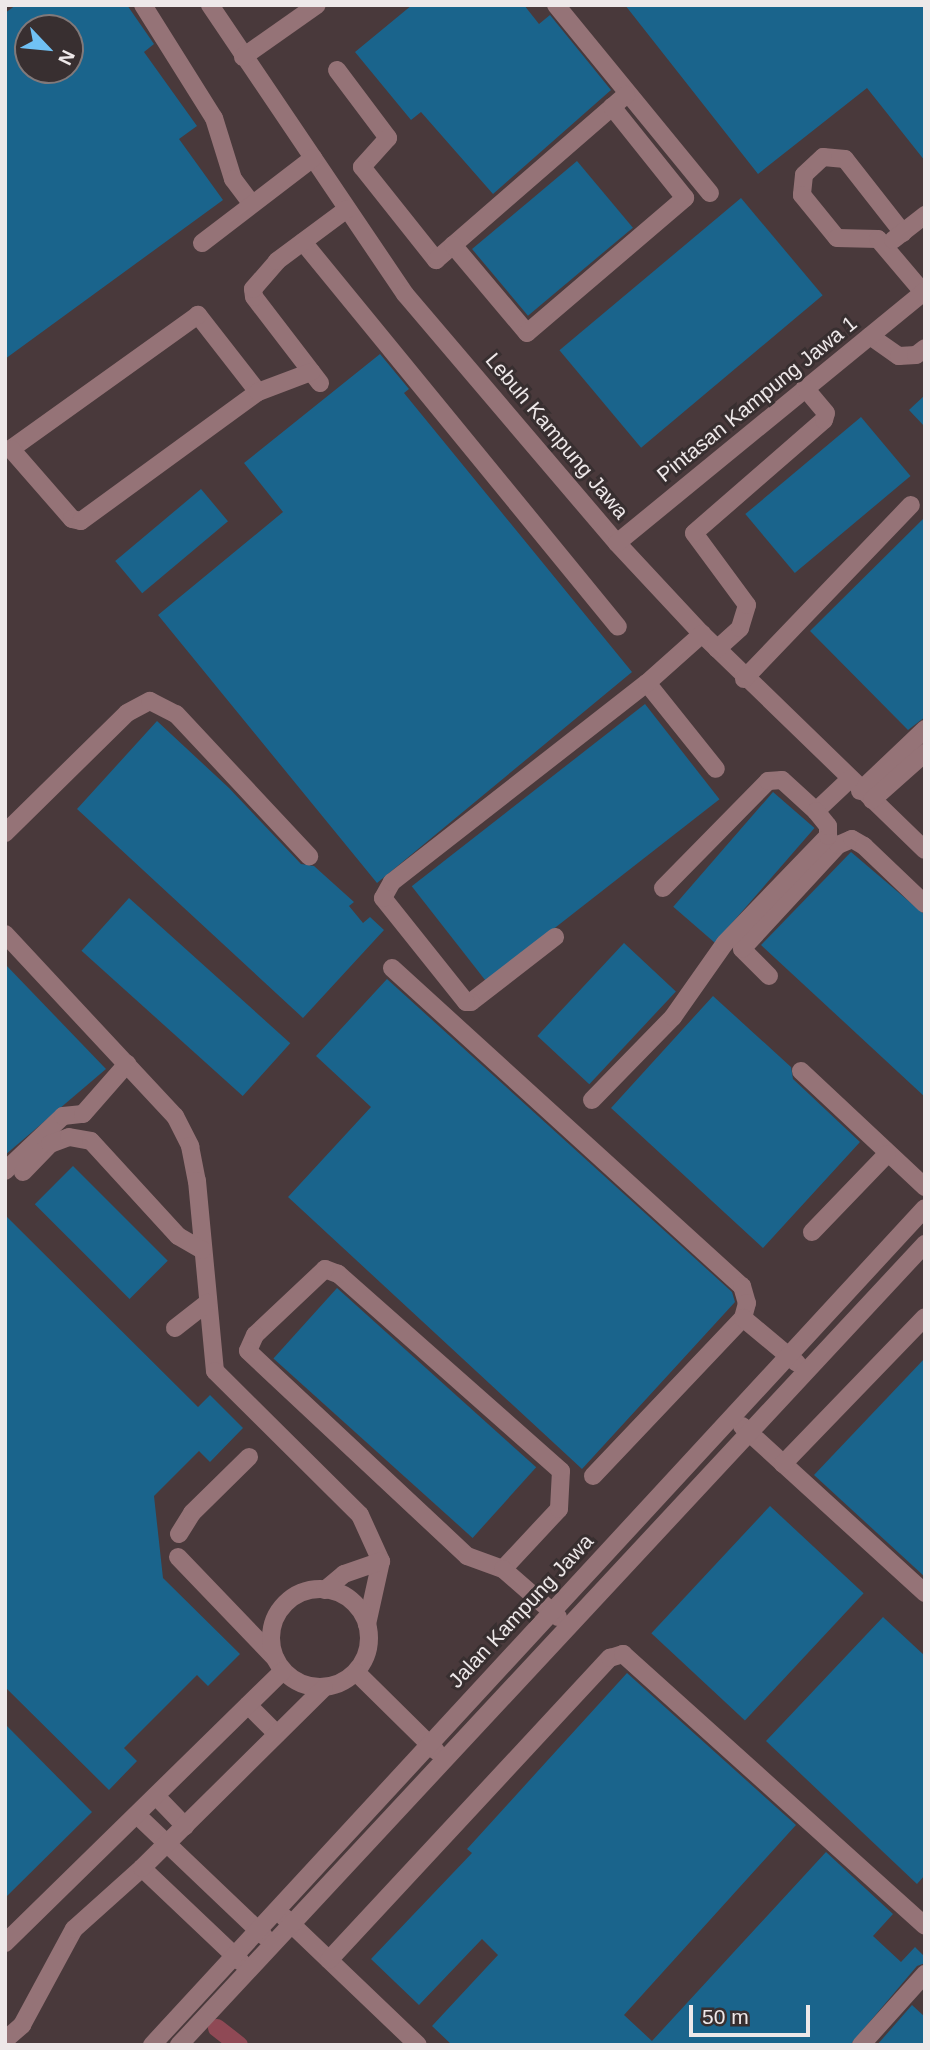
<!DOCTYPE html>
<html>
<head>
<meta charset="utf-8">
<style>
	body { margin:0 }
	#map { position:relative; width:930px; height:2050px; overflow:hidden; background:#382f30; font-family:Helvetica,sans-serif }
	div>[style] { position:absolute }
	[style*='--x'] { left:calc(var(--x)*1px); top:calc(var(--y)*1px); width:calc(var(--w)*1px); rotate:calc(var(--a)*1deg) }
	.built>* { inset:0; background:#49393b }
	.canal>* { height:18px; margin:-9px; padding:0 9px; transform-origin:9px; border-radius:9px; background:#8f4955 }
	.building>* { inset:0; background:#1a648c; transform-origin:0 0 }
	.minor>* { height:18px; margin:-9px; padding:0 9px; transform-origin:9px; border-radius:9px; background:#957377 }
	.minor>.ring { margin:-9px; padding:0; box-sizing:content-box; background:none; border:18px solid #957377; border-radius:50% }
	span { translate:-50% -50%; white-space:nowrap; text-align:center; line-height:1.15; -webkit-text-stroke:6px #382f30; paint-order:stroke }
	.street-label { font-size:21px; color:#eee8e9 }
	.frame { position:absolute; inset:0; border:7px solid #eee8e9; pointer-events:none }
	.north { position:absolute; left:14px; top:14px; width:70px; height:70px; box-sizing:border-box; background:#382f30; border:2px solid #81797a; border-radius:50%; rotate:116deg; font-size:19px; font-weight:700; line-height:28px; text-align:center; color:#eee8e9 }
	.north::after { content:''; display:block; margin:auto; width:24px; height:32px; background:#70c1f4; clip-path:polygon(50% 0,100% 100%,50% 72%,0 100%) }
	.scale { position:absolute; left:689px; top:2005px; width:121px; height:32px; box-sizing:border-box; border:4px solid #eee8e9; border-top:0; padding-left:9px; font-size:21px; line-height:24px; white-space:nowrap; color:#eee8e9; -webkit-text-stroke:5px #382f30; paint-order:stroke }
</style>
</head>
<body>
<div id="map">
	<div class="built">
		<i style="clip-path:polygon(evenodd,5px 5px,925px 5px,925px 2045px,5px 2045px,5px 5px,28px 28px,70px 28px,70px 70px,28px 70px,28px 28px)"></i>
	</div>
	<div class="canal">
		<i style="--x:217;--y:2028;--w:28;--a:38"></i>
	</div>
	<div class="building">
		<i style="clip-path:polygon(evenodd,16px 5px,127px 5px,154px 44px,144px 52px,197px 126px,179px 139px,223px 200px,5px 359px,5px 13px,16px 5px,28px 28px,70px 28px,70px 70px,28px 70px,28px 28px)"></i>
		<i style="clip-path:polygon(412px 5px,524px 5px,539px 24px,550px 15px,611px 90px,493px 194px,421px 112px,411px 120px,355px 52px)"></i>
		<i style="clip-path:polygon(625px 5px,925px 5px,925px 161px,867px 88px,758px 174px)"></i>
		<i style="left:577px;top:161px;width:87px;height:137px;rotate:50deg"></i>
		<i style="left:741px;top:198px;width:127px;height:237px;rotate:50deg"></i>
		<i style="clip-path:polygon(380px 354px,409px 389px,404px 393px,632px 672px,377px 883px,158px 615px,283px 512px,244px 463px)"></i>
		<i style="clip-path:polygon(925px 395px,925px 427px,909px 410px)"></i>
		<i style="left:861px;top:417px;width:77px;height:151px;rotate:50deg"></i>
		<i style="left:201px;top:489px;width:42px;height:112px;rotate:50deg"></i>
		<i style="clip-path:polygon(925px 517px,925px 717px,908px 730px,810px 631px)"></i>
		<i style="left:645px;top:704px;width:121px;height:296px;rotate:52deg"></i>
		<i style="clip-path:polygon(157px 721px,229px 788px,301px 864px,314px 866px,354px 902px,349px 906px,363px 923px,370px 917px,384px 930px,303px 1018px,77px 809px)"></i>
		<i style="left:773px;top:792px;width:55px;height:152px;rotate:41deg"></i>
		<i style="clip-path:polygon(851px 852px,925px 915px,925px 1097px,761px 945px)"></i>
		<i style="left:129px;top:898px;width:217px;height:71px;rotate:42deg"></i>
		<i style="left:624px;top:943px;width:71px;height:127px;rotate:43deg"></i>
		<i style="clip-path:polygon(5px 964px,106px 1069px,5px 1155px)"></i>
		<i style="clip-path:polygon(387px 979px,732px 1292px,735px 1302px,582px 1469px,288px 1197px,371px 1107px,316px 1056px)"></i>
		<i style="clip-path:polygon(713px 996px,791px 1067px,793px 1079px,860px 1142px,763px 1248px,611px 1108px)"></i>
		<i style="left:73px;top:1166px;width:134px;height:54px;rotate:45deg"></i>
		<i style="clip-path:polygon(5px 1215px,198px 1407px,210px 1395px,243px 1428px,210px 1462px,199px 1451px,154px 1496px,163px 1578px,240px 1654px,208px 1686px,197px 1675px,124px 1748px,137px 1761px,109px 1790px,5px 1687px)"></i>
		<i style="left:337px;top:1288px;width:268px;height:95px;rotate:42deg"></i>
		<i style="clip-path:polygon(925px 1358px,925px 1577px,814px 1475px)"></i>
		<i style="left:770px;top:1506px;width:128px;height:174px;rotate:43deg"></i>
		<i style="clip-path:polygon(883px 1617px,925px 1656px,925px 1875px,917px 1884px,766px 1741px)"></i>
		<i style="clip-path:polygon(627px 1673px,796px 1825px,624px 2015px,652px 2041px,826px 1852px,893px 1914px,873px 1936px,901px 1962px,915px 1947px,925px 1957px,925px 1963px,917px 1966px,850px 2045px,452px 2045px,432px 2026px,498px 1955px,482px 1939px,419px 2005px,371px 1959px,472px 1853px,467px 1849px)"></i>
		<i style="clip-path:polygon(5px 1724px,92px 1812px,5px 1898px)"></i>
		<i style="clip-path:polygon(912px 2005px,925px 2017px,925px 2045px,877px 2045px)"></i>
	</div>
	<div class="minor">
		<i style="--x:143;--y:5;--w:133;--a:57.9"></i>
		<i style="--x:214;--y:118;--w:64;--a:72.7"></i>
		<i style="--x:233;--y:179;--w:31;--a:53"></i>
		<i style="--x:210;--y:5;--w:349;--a:56"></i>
		<i style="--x:405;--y:294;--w:327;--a:49.6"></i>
		<i style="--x:617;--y:543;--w:125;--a:47"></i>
		<i style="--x:702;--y:634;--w:310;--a:44.1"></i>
		<i style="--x:556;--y:5;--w:243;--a:50.7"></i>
		<i style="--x:243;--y:57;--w:90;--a:-35.1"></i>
		<i style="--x:337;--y:70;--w:85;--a:53.1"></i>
		<i style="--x:388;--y:138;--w:39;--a:132"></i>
		<i style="--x:362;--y:167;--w:119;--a:51.5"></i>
		<i style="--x:436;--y:260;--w:252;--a:-41"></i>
		<i style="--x:903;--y:233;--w:94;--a:-128.1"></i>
		<i style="--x:845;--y:159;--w:22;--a:-175"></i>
		<i style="--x:823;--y:157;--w:26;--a:137"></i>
		<i style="--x:804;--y:175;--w:20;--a:96"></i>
		<i style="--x:802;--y:195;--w:55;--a:50.9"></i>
		<i style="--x:837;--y:238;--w:41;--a:1.4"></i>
		<i style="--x:878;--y:239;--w:70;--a:49.7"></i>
		<i style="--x:893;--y:240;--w:41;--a:-38"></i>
		<i style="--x:303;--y:242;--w:497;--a:50.7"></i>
		<i style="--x:202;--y:243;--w:140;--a:-37.4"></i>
		<i style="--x:453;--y:245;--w:115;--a:49.9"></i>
		<i style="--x:527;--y:333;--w:208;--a:-40.5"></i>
		<i style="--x:685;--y:198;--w:117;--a:-128.7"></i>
		<i style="--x:870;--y:336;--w:35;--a:35"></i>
		<i style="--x:899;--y:356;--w:17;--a:-3"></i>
		<i style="--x:916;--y:355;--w:11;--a:-38"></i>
		<i style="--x:320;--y:383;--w:108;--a:-127.5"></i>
		<i style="--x:254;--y:297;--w:8;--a:-97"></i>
		<i style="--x:253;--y:289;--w:37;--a:-49"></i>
		<i style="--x:277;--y:261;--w:87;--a:-36.6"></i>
		<i style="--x:258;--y:392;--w:98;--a:-127.9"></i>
		<i style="--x:198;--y:315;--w:230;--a:144.4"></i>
		<i style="--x:11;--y:449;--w:93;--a:48.9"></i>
		<i style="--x:72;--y:519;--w:9;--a:13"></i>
		<i style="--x:81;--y:521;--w:219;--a:-36.1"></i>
		<i style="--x:258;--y:392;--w:57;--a:-20.7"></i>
		<i style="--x:617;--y:543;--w:398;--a:-39.3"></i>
		<i style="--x:717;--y:649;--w:31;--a:-42"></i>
		<i style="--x:740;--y:628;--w:24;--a:-73"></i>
		<i style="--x:747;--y:605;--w:89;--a:-126.4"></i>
		<i style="--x:694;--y:533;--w:172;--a:-41"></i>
		<i style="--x:824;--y:420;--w:7;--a:-74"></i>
		<i style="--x:826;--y:413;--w:33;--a:-130"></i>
		<i style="--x:744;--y:679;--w:241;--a:-46.2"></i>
		<i style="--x:647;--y:683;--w:110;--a:51.3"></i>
		<i style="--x:860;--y:791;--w:90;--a:-43.6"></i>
		<i style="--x:872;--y:800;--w:71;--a:-41.6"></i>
		<i style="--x:5;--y:833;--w:171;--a:-44.5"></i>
		<i style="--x:127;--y:713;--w:26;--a:-28"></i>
		<i style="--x:150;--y:701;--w:29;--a:27"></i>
		<i style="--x:176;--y:714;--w:195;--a:46.9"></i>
		<i style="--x:663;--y:888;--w:150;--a:-45.5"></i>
		<i style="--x:768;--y:781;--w:14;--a:-4"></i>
		<i style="--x:782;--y:780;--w:46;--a:42.4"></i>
		<i style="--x:816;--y:811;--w:47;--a:-43.3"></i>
		<i style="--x:5;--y:934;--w:249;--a:47"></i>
		<i style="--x:175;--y:1116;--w:34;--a:63"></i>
		<i style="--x:190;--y:1146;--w:36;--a:79"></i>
		<i style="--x:197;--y:1181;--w:191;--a:84.6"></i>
		<i style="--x:215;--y:1371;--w:204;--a:44.8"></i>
		<i style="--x:360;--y:1515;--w:51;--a:65.5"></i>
		<i style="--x:381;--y:1561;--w:65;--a:102.5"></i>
		<i style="--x:555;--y:937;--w:106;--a:142.3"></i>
		<i style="--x:471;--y:1002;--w:5;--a:180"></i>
		<i style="--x:466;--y:1002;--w:133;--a:-128.6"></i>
		<i style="--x:383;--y:898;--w:18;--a:-61"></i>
		<i style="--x:392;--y:882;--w:323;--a:-38"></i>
		<i style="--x:647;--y:683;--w:74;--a:-41.7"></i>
		<i style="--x:392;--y:968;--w:473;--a:42.3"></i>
		<i style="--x:742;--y:1286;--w:18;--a:74"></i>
		<i style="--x:747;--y:1303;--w:16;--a:105"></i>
		<i style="--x:769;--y:976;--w:38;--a:-135"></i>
		<i style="--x:742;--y:949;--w:142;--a:-47.3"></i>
		<i style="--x:838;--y:845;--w:15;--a:-23"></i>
		<i style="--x:852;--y:839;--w:14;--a:30"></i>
		<i style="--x:864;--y:846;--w:84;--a:43.6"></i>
		<i style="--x:801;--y:1071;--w:170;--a:43.1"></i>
		<i style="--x:592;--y:1100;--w:116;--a:-45.7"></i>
		<i style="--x:673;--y:1017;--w:90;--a:-54.9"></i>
		<i style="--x:725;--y:943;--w:149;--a:-46.1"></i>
		<i style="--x:828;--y:836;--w:10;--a:-90"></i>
		<i style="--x:828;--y:826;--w:19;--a:-129"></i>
		<i style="--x:5;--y:1171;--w:80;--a:-43.5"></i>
		<i style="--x:63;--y:1116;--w:20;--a:-6"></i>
		<i style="--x:83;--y:1114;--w:67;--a:-48.7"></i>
		<i style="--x:23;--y:1172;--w:39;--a:-46"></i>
		<i style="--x:50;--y:1144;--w:20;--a:-20"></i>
		<i style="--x:69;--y:1137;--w:22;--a:10"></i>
		<i style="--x:91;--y:1141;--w:129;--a:47.5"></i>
		<i style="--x:178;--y:1236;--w:28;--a:30"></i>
		<i style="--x:812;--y:1232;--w:108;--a:-46.1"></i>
		<i style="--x:175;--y:1328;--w:41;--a:-38"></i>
		<i style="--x:742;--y:1426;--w:248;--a:42.4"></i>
		<i style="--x:783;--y:1464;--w:204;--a:-46"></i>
		<i style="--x:593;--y:1476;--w:218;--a:-46.5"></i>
		<i style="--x:743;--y:1318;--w:70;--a:39.8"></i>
		<i style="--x:179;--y:1534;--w:25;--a:-58"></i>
		<i style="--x:192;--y:1513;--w:80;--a:-44.5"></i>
		<i style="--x:178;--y:1557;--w:140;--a:46.2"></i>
		<i style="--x:503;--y:1569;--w:82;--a:-47"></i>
		<i style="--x:559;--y:1509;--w:38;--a:-87"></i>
		<i style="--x:561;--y:1471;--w:298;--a:-138.5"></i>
		<i style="--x:338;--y:1274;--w:14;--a:-159"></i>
		<i style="--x:325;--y:1269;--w:96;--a:136.7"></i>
		<i style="--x:255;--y:1335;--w:17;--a:114"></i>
		<i style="--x:248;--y:1351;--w:300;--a:43.1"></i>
		<i style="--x:467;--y:1556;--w:38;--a:20"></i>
		<i style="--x:503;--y:1569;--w:73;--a:41.1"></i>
		<i class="ring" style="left:271px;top:1589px;width:80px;height:80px"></i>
		<i style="--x:325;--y:1590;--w:25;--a:-40"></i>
		<i style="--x:344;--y:1574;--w:39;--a:-19"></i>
		<i style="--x:356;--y:1672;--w:112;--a:44.6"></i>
		<i style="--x:248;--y:1705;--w:41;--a:45"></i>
		<i style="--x:156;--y:1796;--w:42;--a:46"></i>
		<i style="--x:137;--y:1815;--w:175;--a:43.6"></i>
		<i style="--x:142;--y:1868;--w:137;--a:43.5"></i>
		<i style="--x:284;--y:1917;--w:185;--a:43.7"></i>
		<i style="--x:5;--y:1943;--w:389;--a:-44.4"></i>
		<i style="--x:329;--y:1960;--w:413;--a:-47.1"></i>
		<i style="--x:610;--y:1658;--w:14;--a:-17"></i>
		<i style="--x:623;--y:1654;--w:406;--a:42"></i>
		<i style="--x:5;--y:2040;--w:23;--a:-41"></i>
		<i style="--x:22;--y:2025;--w:109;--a:-61.6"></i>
		<i style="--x:74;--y:1929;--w:91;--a:-41.9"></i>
		<i style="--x:142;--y:1868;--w:256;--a:-44.7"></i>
		<i style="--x:152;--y:2045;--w:1139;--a:-47.28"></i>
		<i style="--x:179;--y:2045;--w:1095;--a:-47.04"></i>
		<i style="--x:861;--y:2045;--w:96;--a:-48"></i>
	</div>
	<div class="street-label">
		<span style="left:757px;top:399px;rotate:-39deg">Pintasan Kampung Jawa 1</span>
		<span style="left:557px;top:436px;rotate:50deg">Lebuh Kampung Jawa</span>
		<span style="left:521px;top:1611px;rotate:-47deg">Jalan Kampung Jawa</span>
	</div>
	<div class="frame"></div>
	<div class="north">N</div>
	<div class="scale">50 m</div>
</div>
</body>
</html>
